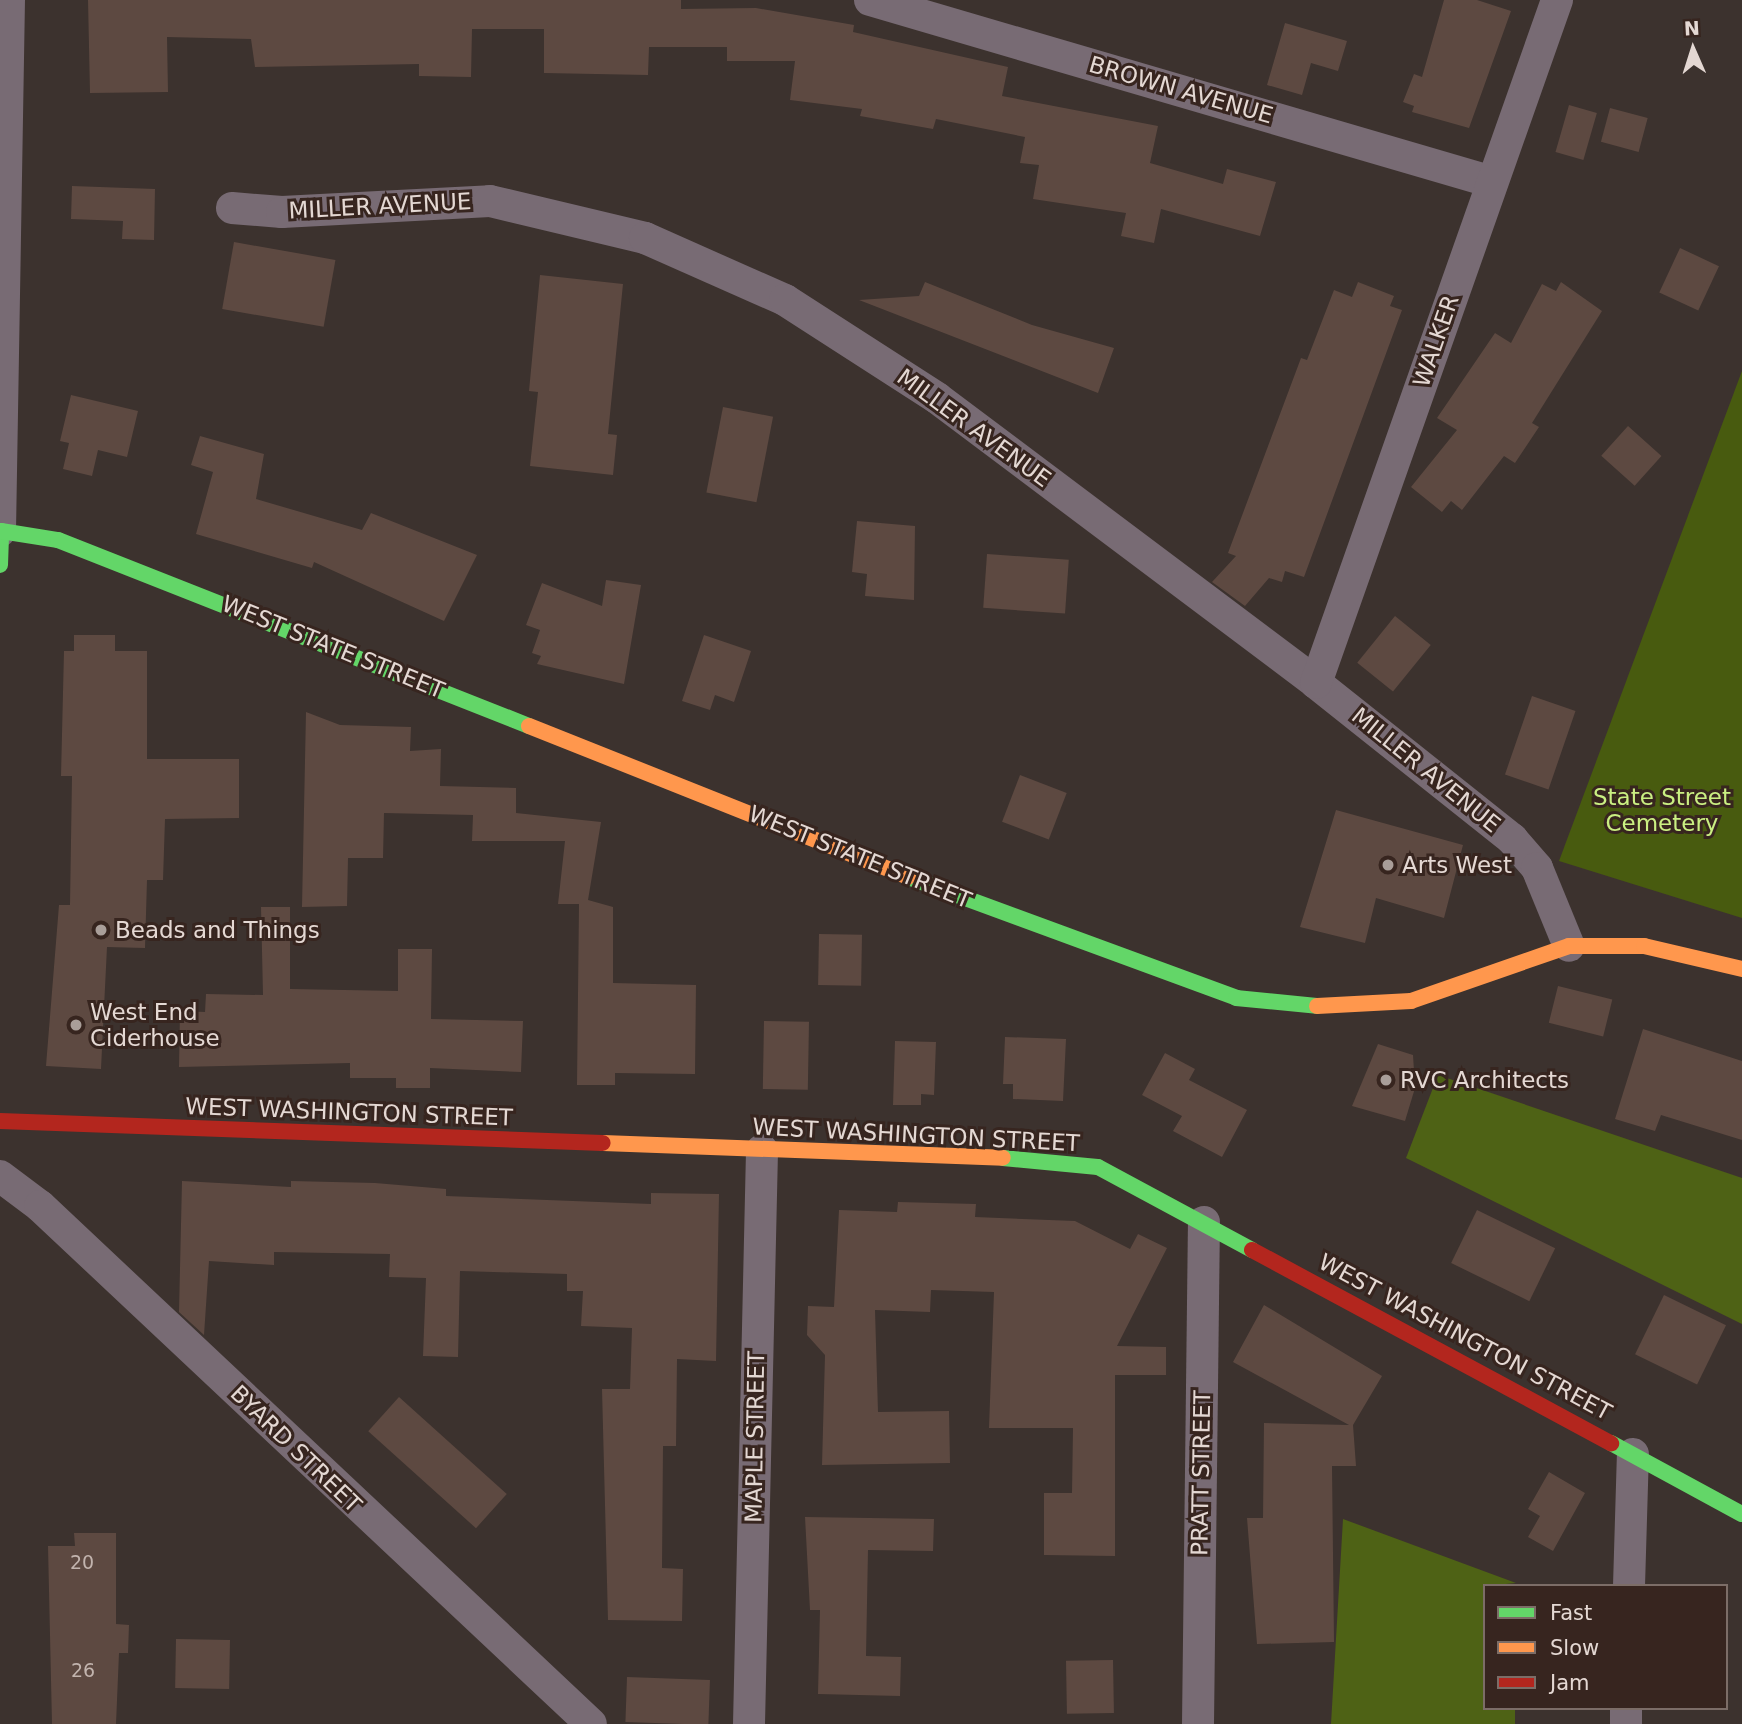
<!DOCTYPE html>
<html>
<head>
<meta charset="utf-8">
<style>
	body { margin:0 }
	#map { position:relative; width:1742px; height:1724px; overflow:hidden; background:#3c322e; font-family:"DejaVu Sans",sans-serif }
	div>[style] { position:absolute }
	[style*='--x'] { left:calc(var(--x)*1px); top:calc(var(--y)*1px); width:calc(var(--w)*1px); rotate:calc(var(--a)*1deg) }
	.green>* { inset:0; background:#485b0f }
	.forest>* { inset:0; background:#4e6215 }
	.building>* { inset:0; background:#5d4941; transform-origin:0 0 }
	.street>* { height:32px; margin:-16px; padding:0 16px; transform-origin:16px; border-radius:16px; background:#786b74 }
	.fast>* { height:16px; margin:-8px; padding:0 8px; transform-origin:8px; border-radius:8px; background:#63d668 }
	.slow>* { height:16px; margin:-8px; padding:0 8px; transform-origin:8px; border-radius:8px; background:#ff974d }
	.jam>* { height:16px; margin:-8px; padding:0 8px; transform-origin:8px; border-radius:8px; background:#b3261e }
	.dots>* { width:19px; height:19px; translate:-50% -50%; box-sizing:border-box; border:4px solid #37251f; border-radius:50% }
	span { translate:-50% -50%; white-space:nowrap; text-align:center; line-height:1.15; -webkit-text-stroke:6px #37251f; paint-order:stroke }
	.number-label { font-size:19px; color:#c2b4ae }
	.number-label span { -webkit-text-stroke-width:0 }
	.street-label { font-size:23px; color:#e4d8d3 }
	.park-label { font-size:23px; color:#caef82 }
	.poi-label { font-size:23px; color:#e4d8d3 }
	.left { translate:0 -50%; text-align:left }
	.legend { position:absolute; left:1483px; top:1584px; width:245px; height:126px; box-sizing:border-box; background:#37251f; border:2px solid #7c6d67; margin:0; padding:9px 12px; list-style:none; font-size:21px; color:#e4d8d3 }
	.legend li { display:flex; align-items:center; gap:14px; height:35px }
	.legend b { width:35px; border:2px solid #7c6d67 }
	.north { position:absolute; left:1658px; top:14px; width:70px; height:70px; -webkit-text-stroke:5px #37251f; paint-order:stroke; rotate:357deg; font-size:19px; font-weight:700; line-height:28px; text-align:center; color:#e4d8d3 }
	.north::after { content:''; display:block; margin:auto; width:24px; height:32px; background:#e4d8d3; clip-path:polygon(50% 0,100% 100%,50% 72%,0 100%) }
</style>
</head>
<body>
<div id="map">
	<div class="green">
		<i style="clip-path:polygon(1742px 371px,1742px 918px,1559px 861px)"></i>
	</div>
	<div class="forest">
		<i style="clip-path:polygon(1438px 1075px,1742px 1178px,1742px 1324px,1406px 1158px)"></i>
		<i style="clip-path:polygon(1343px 1519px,1516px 1583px,1485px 1586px,1485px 1708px,1515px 1708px,1515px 1724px,1331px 1724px)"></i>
	</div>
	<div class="building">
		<i style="clip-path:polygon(88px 0,681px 0,681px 9px,756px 8px,854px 25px,853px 32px,1008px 67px,1002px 96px,1158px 126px,1150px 163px,1223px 184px,1227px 169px,1276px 182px,1260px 236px,1161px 209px,1154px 243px,1121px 236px,1126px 213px,1033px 199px,1039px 165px,1020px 163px,1025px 137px,936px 119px,933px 129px,860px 116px,862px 109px,790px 100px,795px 61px,727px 61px,727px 47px,649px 47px,648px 75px,544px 73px,544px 29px,472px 29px,471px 77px,419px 76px,419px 64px,255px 67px,251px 39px,167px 37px,168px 92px,90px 93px)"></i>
		<i style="clip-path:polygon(1444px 0,1477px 0,1511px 11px,1469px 128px,1412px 112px,1414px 106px,1403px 102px,1414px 74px,1422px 77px)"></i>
		<i style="clip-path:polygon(1285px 23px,1347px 41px,1338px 71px,1311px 63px,1302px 95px,1267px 85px)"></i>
		<i style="left:1569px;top:105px;width:29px;height:49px;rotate:16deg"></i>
		<i style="left:1610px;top:108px;width:39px;height:35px;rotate:15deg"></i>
		<i style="clip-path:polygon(72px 186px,155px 189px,154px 240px,122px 239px,123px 221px,71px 219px)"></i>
		<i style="left:234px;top:242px;width:103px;height:68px;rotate:10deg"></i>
		<i style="left:1680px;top:248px;width:43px;height:49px;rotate:25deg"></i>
		<i style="clip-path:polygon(540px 275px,623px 284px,608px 434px,617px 435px,613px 475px,530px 466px,538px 392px,529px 391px)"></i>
		<i style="clip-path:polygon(925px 282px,1032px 325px,1114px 348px,1098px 393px,859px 300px,919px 296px)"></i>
		<i style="clip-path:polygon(1358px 282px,1394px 296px,1390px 306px,1402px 310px,1304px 577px,1285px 571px,1282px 582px,1269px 578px,1245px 606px,1212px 582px,1236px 556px,1228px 553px,1301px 358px,1307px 360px,1334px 290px,1352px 297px)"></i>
		<i style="clip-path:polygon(1561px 282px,1602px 311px,1532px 423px,1539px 427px,1515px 463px,1504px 456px,1462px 510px,1451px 501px,1442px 512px,1411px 487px,1457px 430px,1437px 418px,1495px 333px,1511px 343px,1542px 284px,1556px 291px)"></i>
		<i style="clip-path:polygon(71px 395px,138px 411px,127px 457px,98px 450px,92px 476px,63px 469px,69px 443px,60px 441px)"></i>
		<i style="left:723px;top:407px;width:51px;height:87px;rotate:11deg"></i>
		<i style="left:1628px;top:426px;width:45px;height:40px;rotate:42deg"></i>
		<i style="clip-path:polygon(200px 436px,264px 454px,256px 499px,362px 530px,371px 513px,477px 555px,444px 621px,314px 562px,312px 568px,196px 534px,213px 472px,191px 465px)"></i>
		<i style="clip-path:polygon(857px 521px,915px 526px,914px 600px,865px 596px,867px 574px,852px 572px)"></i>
		<i style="left:987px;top:554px;width:82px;height:54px;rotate:4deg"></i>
		<i style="clip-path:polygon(606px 580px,641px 585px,624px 684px,537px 664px,541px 656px,532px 653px,540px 630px,526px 625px,542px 583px,602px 606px)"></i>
		<i style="left:1395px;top:616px;width:46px;height:60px;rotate:39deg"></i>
		<i style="clip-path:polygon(74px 635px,115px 635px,115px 651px,147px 651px,147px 759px,239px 759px,239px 818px,165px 819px,163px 880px,147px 880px,145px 948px,107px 947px,101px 1069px,46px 1066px,59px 905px,70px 905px,72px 776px,61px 776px,64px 651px,74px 651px)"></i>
		<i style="clip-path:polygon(704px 635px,751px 651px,734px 702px,715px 695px,710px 710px,682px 701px)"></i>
		<i style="left:1532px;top:696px;width:46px;height:83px;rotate:19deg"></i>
		<i style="clip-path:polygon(306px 712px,340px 725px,411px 727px,410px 751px,441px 749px,440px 786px,516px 788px,516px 813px,601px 822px,588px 900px,613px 907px,613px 983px,696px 985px,695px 1074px,615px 1073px,615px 1085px,577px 1085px,579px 904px,558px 904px,565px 841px,472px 841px,473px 815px,384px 813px,383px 858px,348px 858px,347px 906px,302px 907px)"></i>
		<i style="left:1020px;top:775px;width:50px;height:50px;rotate:21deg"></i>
		<i style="clip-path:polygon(1336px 810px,1463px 845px,1444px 918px,1376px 898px,1365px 943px,1300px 927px)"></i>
		<i style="clip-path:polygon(261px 907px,290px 907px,290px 989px,398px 991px,398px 949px,432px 949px,431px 1019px,523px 1021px,521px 1072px,430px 1068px,430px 1088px,396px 1088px,396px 1078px,350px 1078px,350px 1063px,179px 1067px,180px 1011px,205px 1012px,206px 994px,263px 995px)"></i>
		<i style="left:819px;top:934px;width:43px;height:51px;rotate:1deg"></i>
		<i style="left:1558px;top:986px;width:56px;height:38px;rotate:14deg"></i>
		<i style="left:764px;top:1021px;width:45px;height:68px;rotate:1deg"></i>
		<i style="clip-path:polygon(1643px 1029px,1742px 1061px,1742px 1140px,1661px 1115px,1655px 1131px,1615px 1119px)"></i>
		<i style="clip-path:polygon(1005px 1037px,1066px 1039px,1063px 1101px,1013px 1099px,1013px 1084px,1003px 1084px)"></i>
		<i style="clip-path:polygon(895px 1041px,936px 1042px,934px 1095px,921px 1094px,921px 1105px,893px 1105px)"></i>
		<i style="clip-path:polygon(1378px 1044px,1413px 1055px,1415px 1088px,1405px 1121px,1352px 1106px)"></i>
		<i style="clip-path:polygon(1165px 1053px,1195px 1069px,1189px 1080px,1247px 1110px,1222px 1157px,1173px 1131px,1182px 1116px,1142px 1095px)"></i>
		<i style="clip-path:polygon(182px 1181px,291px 1187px,291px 1181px,375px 1183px,446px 1189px,446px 1196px,651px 1204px,651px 1193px,719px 1194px,716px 1361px,677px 1359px,676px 1446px,663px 1446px,662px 1568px,683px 1569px,682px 1621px,608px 1620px,602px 1389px,630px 1389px,632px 1328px,581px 1326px,583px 1291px,567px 1291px,567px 1274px,460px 1271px,458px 1357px,423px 1356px,426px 1278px,389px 1277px,390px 1254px,274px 1252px,274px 1265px,209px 1261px,204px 1335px,179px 1312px)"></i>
		<i style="clip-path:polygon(898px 1202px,976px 1204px,975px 1217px,1075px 1221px,1130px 1249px,1138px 1234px,1167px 1248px,1117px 1346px,1166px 1347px,1166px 1375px,1115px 1375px,1115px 1556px,1044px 1555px,1044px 1493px,1072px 1493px,1073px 1428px,989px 1428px,994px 1292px,931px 1290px,930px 1312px,875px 1310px,878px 1412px,949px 1411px,950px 1463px,822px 1465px,825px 1355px,807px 1335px,808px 1306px,834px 1307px,839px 1210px,897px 1212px)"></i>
		<i style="left:1477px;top:1210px;width:87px;height:59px;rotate:26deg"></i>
		<i style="left:1664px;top:1295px;width:69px;height:66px;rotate:26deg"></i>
		<i style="clip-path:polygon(1264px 1305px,1382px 1376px,1353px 1425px,1356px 1466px,1332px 1466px,1334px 1642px,1257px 1644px,1247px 1518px,1263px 1518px,1264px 1423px,1349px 1425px,1233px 1362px)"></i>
		<i style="left:399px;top:1397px;width:145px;height:46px;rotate:42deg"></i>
		<i style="clip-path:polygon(1549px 1472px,1585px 1493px,1553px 1551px,1528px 1537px,1540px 1516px,1528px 1509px)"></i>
		<i style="clip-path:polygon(805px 1517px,934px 1519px,933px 1551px,868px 1550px,866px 1656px,901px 1657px,900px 1696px,818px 1694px,820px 1610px,810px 1610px)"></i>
		<i style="clip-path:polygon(74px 1533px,116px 1533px,116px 1624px,129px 1625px,128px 1653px,119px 1653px,116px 1724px,52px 1724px,48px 1546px,75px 1546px)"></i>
		<i style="left:176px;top:1639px;width:54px;height:49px;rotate:1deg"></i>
		<i style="left:1113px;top:1660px;width:53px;height:47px;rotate:89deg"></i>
		<i style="left:627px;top:1677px;width:83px;height:45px;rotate:2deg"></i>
	</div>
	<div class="street">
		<i style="--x:870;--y:0;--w:648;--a:16.31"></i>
		<i style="--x:232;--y:208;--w:50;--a:4.6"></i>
		<i style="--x:282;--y:212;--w:208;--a:-3"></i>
		<i style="--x:490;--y:201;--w:159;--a:13.4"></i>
		<i style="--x:645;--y:238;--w:153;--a:23.9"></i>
		<i style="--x:785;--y:300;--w:181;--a:32.8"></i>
		<i style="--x:937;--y:398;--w:474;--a:36.9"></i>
		<i style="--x:1316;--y:683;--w:251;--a:38.5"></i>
		<i style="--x:1512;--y:839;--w:38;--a:49"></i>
		<i style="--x:1537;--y:868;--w:84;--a:67.7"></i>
		<i style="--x:0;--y:531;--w:531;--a:-89.03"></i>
		<i style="--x:1316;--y:683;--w:724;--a:-70.56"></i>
		<i style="--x:0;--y:1176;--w:50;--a:36.9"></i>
		<i style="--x:40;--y:1206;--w:756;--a:43.23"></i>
		<i style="--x:1629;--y:1586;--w:132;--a:-88.3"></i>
		<i style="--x:749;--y:1724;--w:574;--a:-88.7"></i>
		<i style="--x:1198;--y:1724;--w:502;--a:-89.32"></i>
		<i style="--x:1626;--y:1724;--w:16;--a:-90"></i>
	</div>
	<div class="fast">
		<i style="--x:0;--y:565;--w:34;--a:-88"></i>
		<i style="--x:1;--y:531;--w:58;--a:9"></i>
		<i style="--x:58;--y:540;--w:506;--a:21.55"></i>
		<i style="--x:908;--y:877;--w:350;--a:20.2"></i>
		<i style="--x:1236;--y:998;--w:81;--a:5.6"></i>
		<i style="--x:1003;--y:1158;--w:95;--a:5.4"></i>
		<i style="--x:1098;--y:1167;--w:175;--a:28.3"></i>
		<i style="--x:1611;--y:1443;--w:149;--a:28.5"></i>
	</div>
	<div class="slow">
		<i style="--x:529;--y:726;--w:408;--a:21.7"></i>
		<i style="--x:1317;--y:1006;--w:94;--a:-3"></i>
		<i style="--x:1411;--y:1001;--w:167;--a:-19.2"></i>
		<i style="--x:1569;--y:946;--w:75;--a:0"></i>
		<i style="--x:1644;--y:946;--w:101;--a:13.2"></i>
		<i style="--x:603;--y:1143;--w:400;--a:2.1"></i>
	</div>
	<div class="jam">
		<i style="--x:0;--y:1121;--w:603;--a:2.09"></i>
		<i style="--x:1252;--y:1250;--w:408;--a:28.3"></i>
	</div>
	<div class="dots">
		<i style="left:1388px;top:865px;background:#a99e99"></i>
		<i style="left:101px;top:930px;background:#a99e99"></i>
		<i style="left:76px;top:1025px;background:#a99e99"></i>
		<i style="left:1386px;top:1080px;background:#a99e99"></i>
	</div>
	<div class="number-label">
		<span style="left:82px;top:1563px">20</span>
		<span style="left:83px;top:1671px">26</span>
	</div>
	<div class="street-label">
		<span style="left:1181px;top:90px;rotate:16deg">BROWN AVENUE</span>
		<span style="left:380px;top:206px;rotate:-3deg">MILLER AVENUE</span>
		<span style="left:1436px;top:341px;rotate:-71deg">WALKER</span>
		<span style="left:974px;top:428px;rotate:36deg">MILLER AVENUE</span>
		<span style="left:333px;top:647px;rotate:22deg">WEST STATE STREET</span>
		<span style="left:1426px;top:770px;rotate:39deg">MILLER AVENUE</span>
		<span style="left:860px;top:857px;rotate:22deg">WEST STATE STREET</span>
		<span style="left:349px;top:1112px;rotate:2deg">WEST WASHINGTON STREET</span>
		<span style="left:916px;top:1135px;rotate:3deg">WEST WASHINGTON STREET</span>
		<span style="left:1465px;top:1337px;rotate:28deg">WEST WASHINGTON STREET</span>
		<span style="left:755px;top:1437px;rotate:-89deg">MAPLE STREET</span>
		<span style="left:296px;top:1449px;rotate:44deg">BYARD STREET</span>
		<span style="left:1201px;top:1473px;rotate:-89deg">PRATT STREET</span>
	</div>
	<div class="park-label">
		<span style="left:1662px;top:810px">State Street<br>Cemetery</span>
	</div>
	<div class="poi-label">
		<span class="left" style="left:1402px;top:865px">Arts West</span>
		<span class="left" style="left:115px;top:930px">Beads and Things</span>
		<span class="left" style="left:90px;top:1025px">West End<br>Ciderhouse</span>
		<span class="left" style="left:1400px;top:1080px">RVC Architects</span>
	</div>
	<ul class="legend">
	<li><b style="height:9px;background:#63d668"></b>Fast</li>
	<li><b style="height:9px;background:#ff974d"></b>Slow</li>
	<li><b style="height:9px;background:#b3261e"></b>Jam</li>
	</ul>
	<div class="north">N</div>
</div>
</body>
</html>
